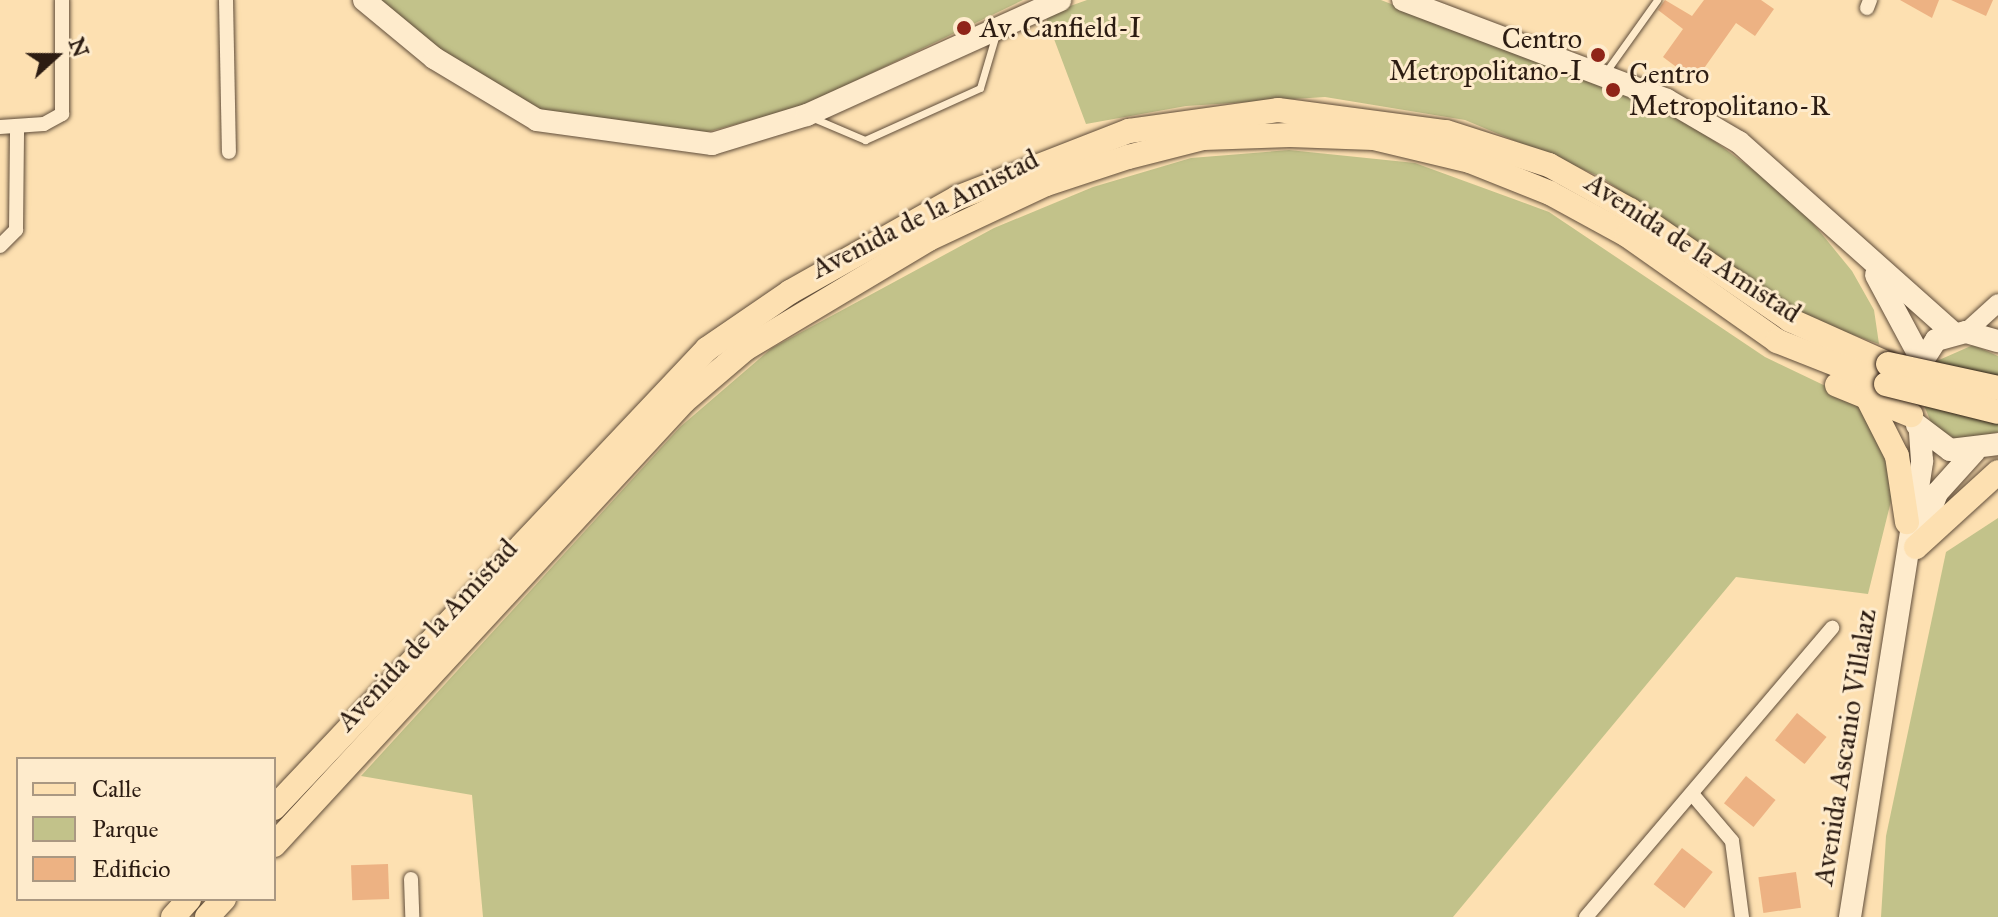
<!DOCTYPE html>
<html>
<head>
<meta charset="utf-8">
<style>
	body { margin:0 }
	#map { position:relative; width:1998px; height:917px; overflow:hidden; background:#fde0b1; font-family:"IM FELL Great Primer",serif }
	div>[style] { position:absolute }
	[style*='--x'] { left:calc(var(--x)*1px); top:calc(var(--y)*1px); width:calc(var(--w)*1px); rotate:calc(var(--a)*1deg) }
	.green>* { inset:0; background:#c2c28a }
	.building>* { inset:0; background:#edb283; transform-origin:0 0 }
	.roads { filter:drop-shadow(0 0 2px #604d3a) drop-shadow(0 0 2px #604d3a) }
	.service>* { height:7px; margin:-3.5px; padding:0 3.5px; transform-origin:3.5px; border-radius:3.5px; background:#feebcc }
	.minor>* { height:14px; margin:-7px; padding:0 7px; transform-origin:7px; border-radius:7px; background:#feebcc }
	.tertiary>* { height:18px; margin:-9px; padding:0 9px; transform-origin:9px; border-radius:9px; background:#feebcc }
	.secondary>* { height:22px; margin:-11px; padding:0 11px; transform-origin:11px; border-radius:11px; background:#feebcc }
	.primary>* { height:24px; margin:-12px; padding:0 12px; transform-origin:12px; border-radius:12px; background:#fde0b1 }
	.bridges { filter:drop-shadow(0 0 2px #2c1c12) drop-shadow(0 0 2px #2c1c12) }
	.primary-bridge>* { height:24px; margin:-12px; padding:0 12px; transform-origin:12px; border-radius:12px; background:#fde0b1 }
	.dots>* { width:22px; height:22px; translate:-50% -50%; box-sizing:border-box; border:4px solid #feebcc; border-radius:50% }
	span { translate:-50% -50%; white-space:nowrap; text-align:center; line-height:1.15; -webkit-text-stroke:6px #feebcc; paint-order:stroke }
	.poi-label { font-size:28px; color:#2c1c12 }
	.left { translate:0 -50%; text-align:left }
	.right { translate:-100% -50%; text-align:right }
	.street-label { font-size:28px; color:#2c1c12 }
	.legend { position:absolute; left:16px; top:757px; width:260px; height:144px; box-sizing:border-box; background:#feebcc; border:2px solid #aa9882; margin:0; padding:10px 14px; list-style:none; font-size:24px; color:#2c1c12 }
	.legend li { display:flex; align-items:center; gap:16px; height:40px }
	.legend b { width:40px; border:2px solid #aa9882 }
	.north { position:absolute; left:16px; top:16px; width:80px; height:80px; -webkit-text-stroke:6px #feebcc; paint-order:stroke; rotate:69deg; font-size:22px; font-weight:700; line-height:32px; text-align:center; color:#2c1c12 }
	.north::after { content:''; display:block; margin:auto; width:28px; height:36px; background:#2c1c12; clip-path:polygon(50% 0,100% 100%,50% 72%,0 100%) }
</style>
</head>
<body>
<div id="map">
	<div class="green">
		<i style="clip-path:polygon(378px 0,1023px 0,801px 107px,707px 132px,556px 120px,462px 70px)"></i>
		<i style="clip-path:polygon(1087px 0,1381px 0,1686px 120px,1794px 200px,1852px 271px,1874px 310px,1879px 344px,1816px 322px,1758px 288px,1601px 177px,1465px 120px,1325px 97px,1186px 106px,1086px 124px,1045px 15px)"></i>
		<i style="clip-path:polygon(1289px 150px,1415px 163px,1549px 212px,1765px 357px,1859px 402px,1888px 457px,1892px 497px,1868px 594px,1736px 577px,1453px 917px,483px 917px,472px 795px,361px 776px,680px 427px,772px 348px,994px 228px,1093px 187px,1191px 158px)"></i>
		<i style="clip-path:polygon(1973px 345px,1998px 356px,1998px 432px,1959px 441px,1932px 425px,1920px 395px,1930px 364px)"></i>
		<i style="clip-path:polygon(1998px 518px,1998px 917px,1881px 917px,1886px 836px,1946px 552px)"></i>
	</div>
	<div class="building">
		<i style="clip-path:polygon(1665px 0,1692px 16px,1704px 0,1761px 0,1774px 9px,1755px 36px,1736px 23px,1695px 81px,1663px 57px,1683px 29px,1658px 10px)"></i>
		<i style="clip-path:polygon(1900px 0,1939px 0,1932px 18px)"></i>
		<i style="clip-path:polygon(1951px 0,1993px 0,1986px 16px)"></i>
		<i style="left:1797px;top:713px;width:38px;height:35px;rotate:39deg"></i>
		<i style="left:1746px;top:776px;width:38px;height:35px;rotate:39deg"></i>
		<i style="left:1682px;top:848px;width:39px;height:46px;rotate:38deg"></i>
		<i style="left:388px;top:864px;width:35px;height:37px;rotate:88deg"></i>
		<i style="left:1796px;top:872px;width:36px;height:38px;rotate:82deg"></i>
	</div>
	<div class="roads">
		<div class="service">
			<i style="--x:1605;--y:73;--w:90;--a:-54.5"></i>
			<i style="--x:811;--y:117;--w:59;--a:23.1"></i>
			<i style="--x:865;--y:140;--w:126;--a:-24.3"></i>
			<i style="--x:980;--y:88;--w:56;--a:-73.5"></i>
		</div>
		<div class="minor">
			<i style="--x:226;--y:0;--w:152;--a:88.9"></i>
			<i style="--x:1867;--y:8;--w:9;--a:-69"></i>
			<i style="--x:0;--y:127;--w:44;--a:-3.9"></i>
			<i style="--x:44;--y:124;--w:21;--a:-29"></i>
			<i style="--x:62;--y:114;--w:114;--a:-90"></i>
			<i style="--x:0;--y:246;--w:23;--a:-45"></i>
			<i style="--x:16;--y:230;--w:103;--a:-89.4"></i>
			<i style="--x:1693;--y:795;--w:60;--a:49.7"></i>
			<i style="--x:1732;--y:841;--w:77;--a:82.5"></i>
			<i style="--x:411;--y:879;--w:38;--a:88"></i>
			<i style="--x:1586;--y:917;--w:380;--a:-49.6"></i>
		</div>
		<div class="tertiary">
			<i style="--x:1966;--y:332;--w:43;--a:-42.2"></i>
		</div>
		<div class="secondary">
			<i style="--x:364;--y:0;--w:91;--a:39.6"></i>
			<i style="--x:434;--y:58;--w:120;--a:31"></i>
			<i style="--x:537;--y:120;--w:177;--a:7.8"></i>
			<i style="--x:712;--y:144;--w:99;--a:-17"></i>
			<i style="--x:807;--y:115;--w:278;--a:-24.4"></i>
			<i style="--x:1403;--y:0;--w:282;--a:20.7"></i>
			<i style="--x:1667;--y:100;--w:83;--a:30.3"></i>
			<i style="--x:1739;--y:142;--w:287;--a:41.7"></i>
			<i style="--x:1876;--y:275;--w:93;--a:61.8"></i>
			<i style="--x:1908;--y:384;--w:52;--a:-57.5"></i>
			<i style="--x:1936;--y:340;--w:31;--a:-15"></i>
			<i style="--x:1966;--y:332;--w:33;--a:16"></i>
			<i style="--x:1917;--y:425;--w:41;--a:37.1"></i>
			<i style="--x:1950;--y:450;--w:48;--a:-7.1"></i>
			<i style="--x:1916;--y:548;--w:59;--a:-69.1"></i>
			<i style="--x:1937;--y:493;--w:55;--a:-47.9"></i>
			<i style="--x:1850;--y:917;--w:462;--a:-81"></i>
			<i style="--x:1922;--y:461;--w:31;--a:-94"></i>
		</div>
		<div class="primary">
			<i style="--x:1837;--y:385;--w:80;--a:22.1"></i>
			<i style="--x:1866;--y:395;--w:68;--a:63.1"></i>
			<i style="--x:1897;--y:456;--w:67;--a:81.4"></i>
			<i style="--x:1916;--y:547;--w:111;--a:-42.4"></i>
			<i style="--x:274;--y:808;--w:631;--a:-46.67"></i>
			<i style="--x:707;--y:349;--w:101;--a:-34.5"></i>
			<i style="--x:790;--y:292;--w:192;--a:-29.4"></i>
			<i style="--x:957;--y:198;--w:185;--a:-21.3"></i>
			<i style="--x:1129;--y:131;--w:150;--a:-8"></i>
			<i style="--x:1278;--y:110;--w:169;--a:7.5"></i>
			<i style="--x:1446;--y:132;--w:108;--a:17.8"></i>
			<i style="--x:1549;--y:165;--w:93;--a:29.1"></i>
			<i style="--x:1630;--y:210;--w:194;--a:34.5"></i>
			<i style="--x:1790;--y:320;--w:107;--a:24.2"></i>
			<i style="--x:274;--y:845;--w:604;--a:-47.28"></i>
			<i style="--x:684;--y:401;--w:80;--a:-40.4"></i>
			<i style="--x:745;--y:349;--w:214;--a:-30.9"></i>
			<i style="--x:929;--y:239;--w:129;--a:-25.2"></i>
			<i style="--x:1046;--y:184;--w:86;--a:-18.2"></i>
			<i style="--x:1128;--y:157;--w:77;--a:-14.2"></i>
			<i style="--x:1203;--y:138;--w:87;--a:-2"></i>
			<i style="--x:1290;--y:135;--w:84;--a:2"></i>
			<i style="--x:1374;--y:138;--w:99;--a:13.5"></i>
			<i style="--x:1470;--y:161;--w:86;--a:21.8"></i>
			<i style="--x:1550;--y:193;--w:88;--a:28.6"></i>
			<i style="--x:1627;--y:235;--w:184;--a:35.2"></i>
			<i style="--x:1777;--y:341;--w:117;--a:21.5"></i>
			<i style="--x:173;--y:917;--w:24;--a:-48"></i>
			<i style="--x:207;--y:917;--w:25;--a:-47"></i>
		</div>
	</div>
	<div class="bridges">
		<div class="primary-bridge">
			<i style="--x:1888;--y:364;--w:113;--a:12.3"></i>
			<i style="--x:1886;--y:384;--w:115;--a:14"></i>
		</div>
	</div>
	<div class="dots">
		<i style="left:964px;top:28px;background:#8f2418"></i>
		<i style="left:1598px;top:55px;background:#8f2418"></i>
		<i style="left:1613px;top:90px;background:#8f2418"></i>
	</div>
	<div class="poi-label">
		<span class="left" style="left:980px;top:28px">Av. Canfield-I</span>
		<span class="right" style="left:1582px;top:55px">Centro<br>Metropolitano-I</span>
		<span class="left" style="left:1629px;top:90px">Centro<br>Metropolitano-R</span>
	</div>
	<div class="street-label">
		<span style="left:925px;top:214px;rotate:-27deg">Avenida de la Amistad</span>
		<span style="left:1693px;top:248px;rotate:33deg">Avenida de la Amistad</span>
		<span style="left:427px;top:635px;rotate:-47deg">Avenida de la Amistad</span>
		<span style="left:1845px;top:747px;rotate:-81deg">Avenida Ascanio Villalaz</span>
	</div>
	<ul class="legend">
	<li><b style="height:10px;background:#fde0b1"></b>Calle</li>
	<li><b style="height:22px;background:#c2c28a"></b>Parque</li>
	<li><b style="height:22px;background:#edb283"></b>Edificio</li>
	</ul>
	<div class="north">N</div>
</div>
</body>
</html>
